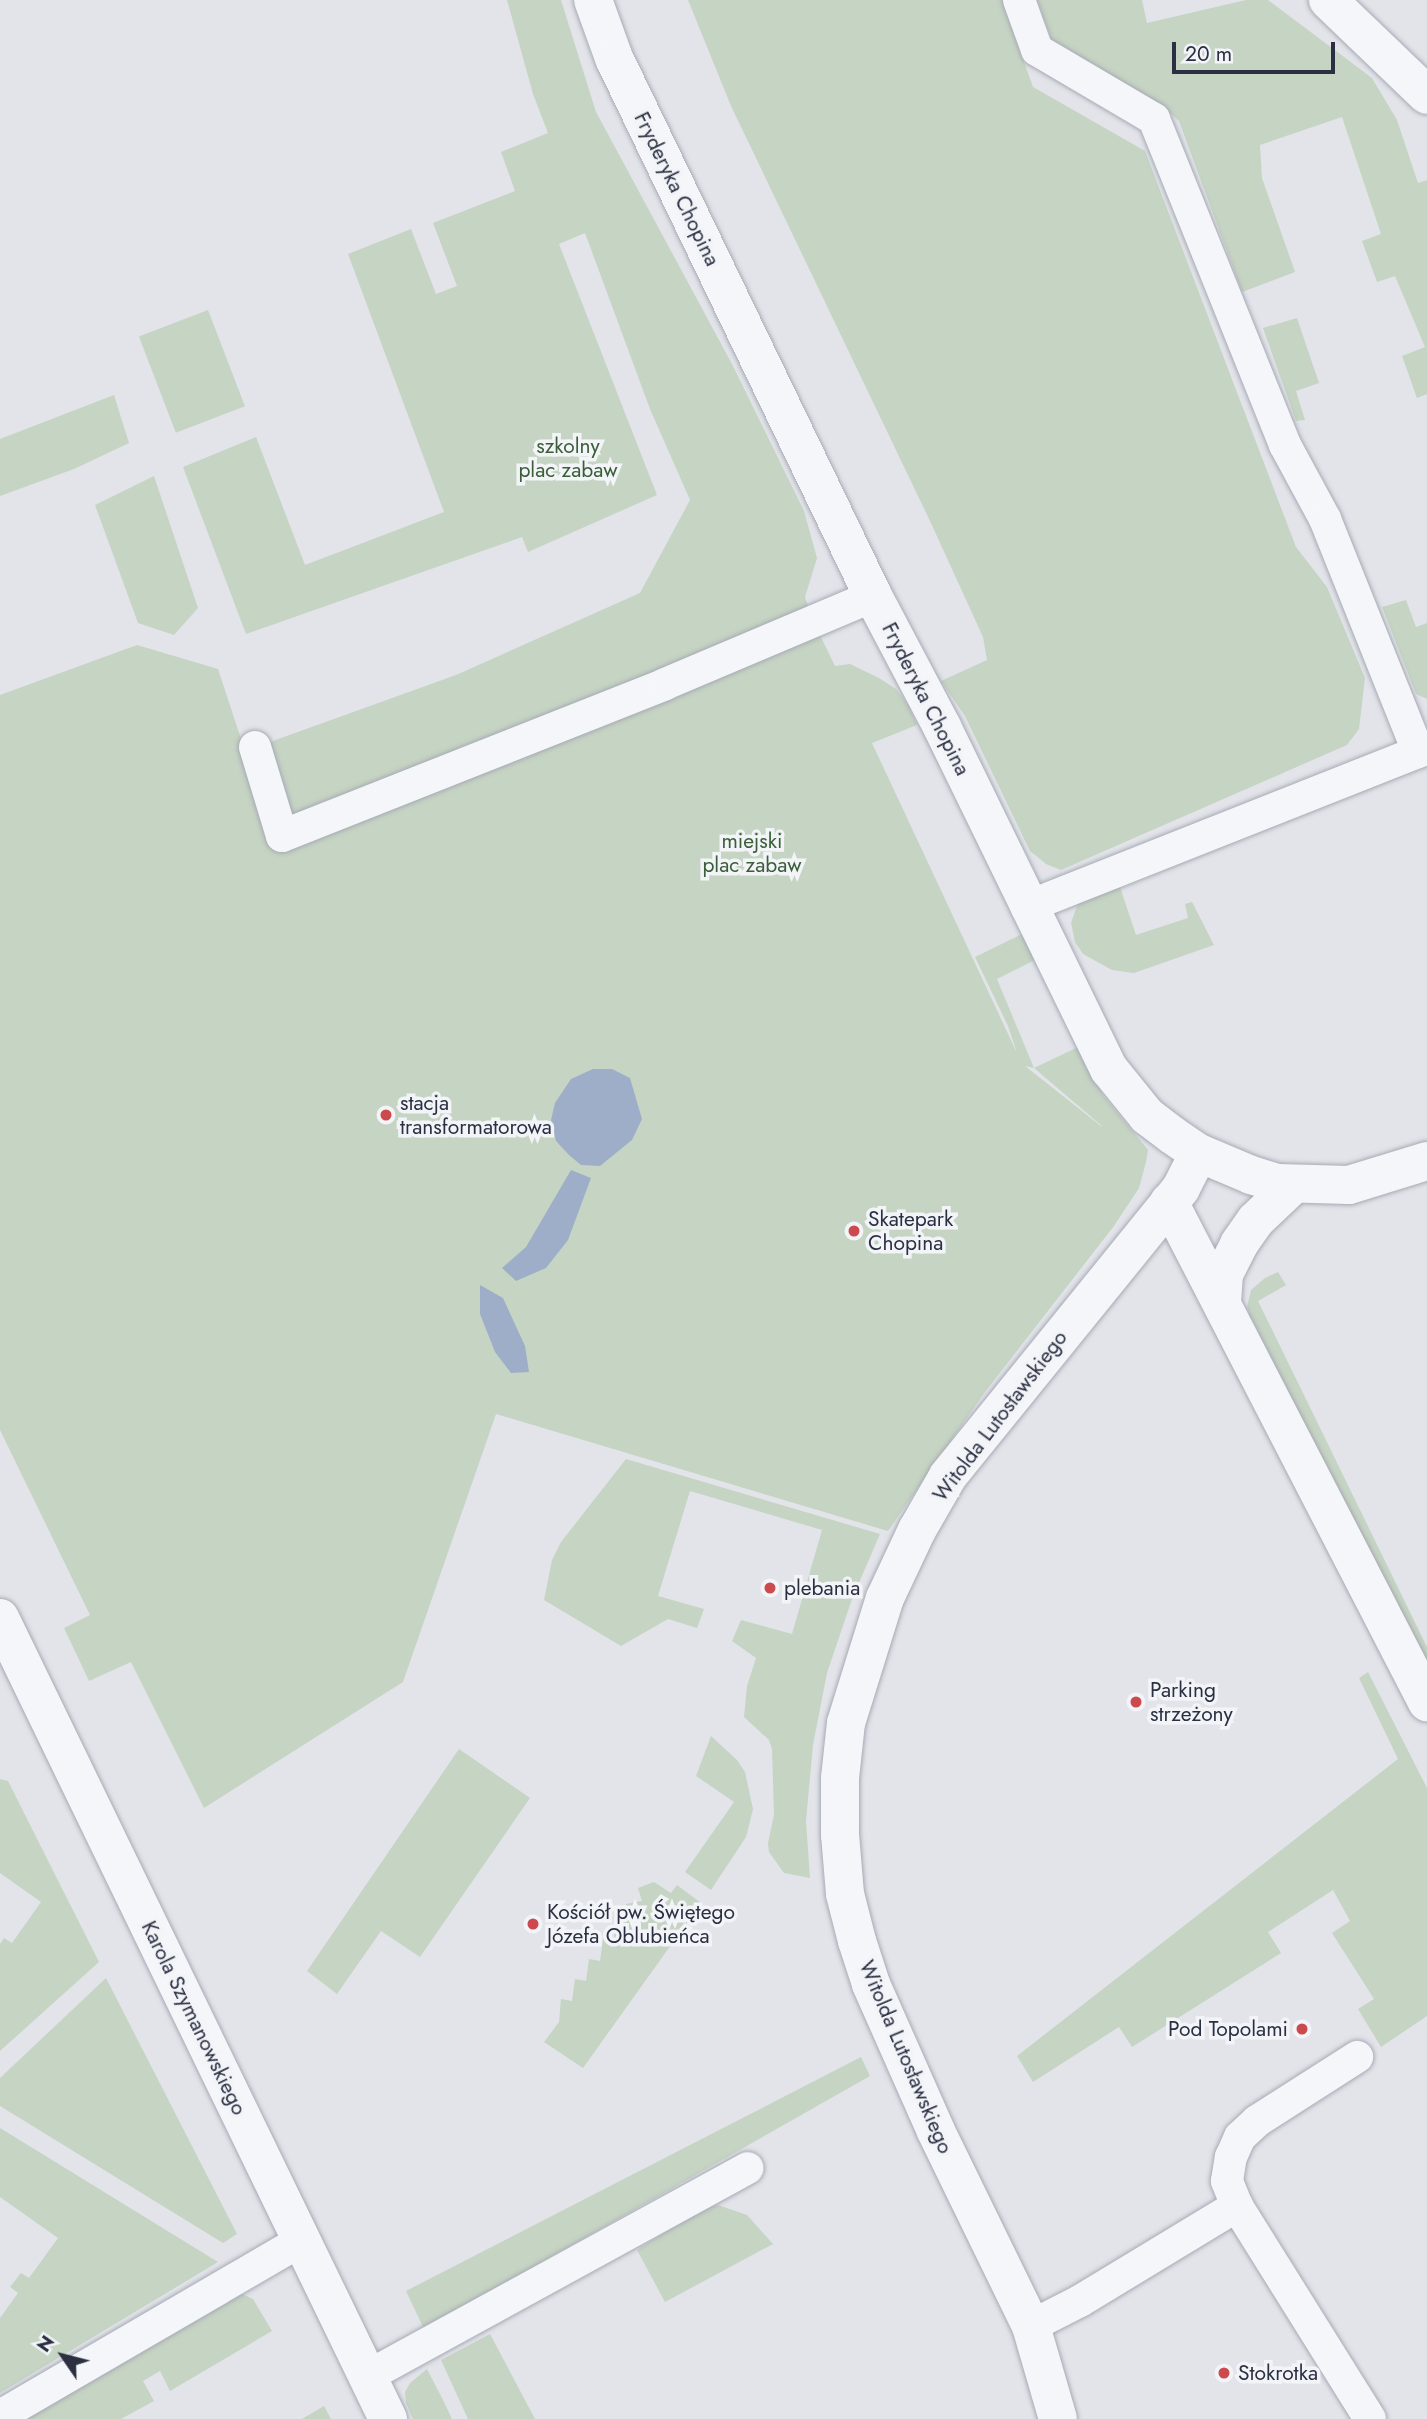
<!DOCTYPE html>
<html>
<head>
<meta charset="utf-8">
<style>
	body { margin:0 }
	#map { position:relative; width:1427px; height:2419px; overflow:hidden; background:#e2e4ea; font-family:Jost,sans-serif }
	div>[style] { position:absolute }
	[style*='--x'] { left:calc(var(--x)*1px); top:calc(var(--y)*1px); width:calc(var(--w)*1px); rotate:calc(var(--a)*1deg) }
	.green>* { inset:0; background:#c6d4c3; transform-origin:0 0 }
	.water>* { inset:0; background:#9eaec9 }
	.roads { filter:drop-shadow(0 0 2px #a7aab4) drop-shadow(0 0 2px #a7aab4) }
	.service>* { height:32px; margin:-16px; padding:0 16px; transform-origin:16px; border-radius:16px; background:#f5f6f9 }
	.minor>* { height:38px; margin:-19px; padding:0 19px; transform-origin:19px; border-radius:19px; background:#f5f6f9 }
	.dots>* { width:19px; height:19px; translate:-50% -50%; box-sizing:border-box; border:4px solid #f2f4f8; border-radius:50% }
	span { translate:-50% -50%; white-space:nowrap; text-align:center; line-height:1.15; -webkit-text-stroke:7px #f2f4f8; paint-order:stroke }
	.street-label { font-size:21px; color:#2a3042 }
	.park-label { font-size:21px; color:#3a5e38 }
	.poi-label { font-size:21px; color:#2a3042 }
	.left { translate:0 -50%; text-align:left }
	.right { translate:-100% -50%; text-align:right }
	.north { position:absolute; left:28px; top:2321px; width:70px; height:70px; -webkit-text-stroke:5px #f2f4f8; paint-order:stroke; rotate:305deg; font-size:19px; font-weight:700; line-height:28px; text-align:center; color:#2a3042 }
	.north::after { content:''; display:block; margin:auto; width:24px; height:32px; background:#2a3042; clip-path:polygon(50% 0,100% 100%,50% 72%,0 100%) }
	.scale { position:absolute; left:1172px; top:42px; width:163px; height:32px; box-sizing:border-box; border:4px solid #2a3042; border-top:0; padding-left:9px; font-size:21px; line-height:24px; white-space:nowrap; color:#2a3042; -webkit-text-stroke:5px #f2f4f8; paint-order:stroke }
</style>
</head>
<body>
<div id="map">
	<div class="green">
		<i style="clip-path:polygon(evenodd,507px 0,561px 0,596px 112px,732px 364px,804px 511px,817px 558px,805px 597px,813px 621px,835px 666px,850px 664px,879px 678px,896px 689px,909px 706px,917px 725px,872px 743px,1017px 1053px,1008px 1026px,975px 957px,1026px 932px,1035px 960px,997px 979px,1034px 1068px,1078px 1047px,1103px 1095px,1148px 1150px,1146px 1162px,1139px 1188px,1114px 1226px,985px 1392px,888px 1531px,496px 1414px,403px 1682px,204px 1808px,131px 1662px,89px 1681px,64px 1628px,90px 1615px,0 1430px,0 695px,137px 645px,218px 669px,245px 751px,456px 675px,640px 593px,690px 500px,650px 409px,585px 233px,559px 244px,657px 495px,528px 552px,522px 537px,246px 634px,183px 467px,256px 437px,305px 565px,444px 512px,348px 254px,411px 229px,436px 294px,457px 286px,433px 223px,515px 191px,501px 152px,548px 133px,533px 94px,507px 0,1025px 1066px,1034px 1068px,1102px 1126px,1101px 1126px,1025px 1066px)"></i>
		<i style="clip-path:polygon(688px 0,1002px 0,1033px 87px,1145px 151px,1296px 547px,1327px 587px,1365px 678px,1359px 729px,1347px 745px,1061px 870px,1046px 864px,1030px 851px,965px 716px,941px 681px,987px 660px,983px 637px,930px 521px,731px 106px)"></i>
		<i style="clip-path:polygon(1037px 0,1142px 0,1147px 23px,1246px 0,1268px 0,1372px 78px,1397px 120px,1418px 183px,1427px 180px,1427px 394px,1417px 398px,1402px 356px,1425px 347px,1395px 276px,1377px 282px,1362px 241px,1381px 234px,1342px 117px,1260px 145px,1262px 178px,1295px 272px,1242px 292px,1179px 121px,1160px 104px,1053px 44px)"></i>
		<i style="left:208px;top:310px;width:103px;height:74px;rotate:69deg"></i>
		<i style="clip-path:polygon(1297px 318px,1319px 383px,1296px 391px,1305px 420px,1296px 421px,1263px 328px)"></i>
		<i style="clip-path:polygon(114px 395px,129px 443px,74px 469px,0 496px,0 439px)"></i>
		<i style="clip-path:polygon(154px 476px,198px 608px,174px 635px,138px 623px,95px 505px)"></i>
		<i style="clip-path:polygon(1406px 600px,1416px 627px,1427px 623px,1427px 699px,1416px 694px,1382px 607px)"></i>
		<i style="clip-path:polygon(1118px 881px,1136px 935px,1188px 918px,1185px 904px,1192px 902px,1214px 945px,1134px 973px,1112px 970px,1083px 954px,1075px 942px,1071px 923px,1079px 900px)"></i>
		<i style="clip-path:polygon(1278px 1272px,1286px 1285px,1258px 1301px,1427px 1647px,1427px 1668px,1250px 1316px,1247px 1307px,1251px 1290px,1265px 1278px)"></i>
		<i style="clip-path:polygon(626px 1459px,880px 1534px,852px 1599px,827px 1673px,813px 1745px,806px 1821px,810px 1878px,784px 1873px,769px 1852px,768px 1843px,774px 1815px,772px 1749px,769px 1740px,744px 1717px,747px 1686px,756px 1658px,732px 1641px,741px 1620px,792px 1634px,822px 1530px,690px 1491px,658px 1596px,704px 1609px,697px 1628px,668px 1619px,621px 1646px,544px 1600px,552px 1560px,561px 1542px)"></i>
		<i style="clip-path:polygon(1368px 1672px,1427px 1788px,1427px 2016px,1381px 2047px,1358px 2009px,1374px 1999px,1332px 1933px,1350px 1921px,1333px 1890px,1268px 1932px,1281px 1953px,1132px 2047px,1119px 2027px,1033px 2082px,1017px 2056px,1398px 1759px,1359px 1678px)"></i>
		<i style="clip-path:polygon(711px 1736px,737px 1760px,745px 1772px,753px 1809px,746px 1837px,711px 1890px,685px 1872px,734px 1802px,696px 1776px)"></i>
		<i style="clip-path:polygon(459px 1749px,530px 1798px,420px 1957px,381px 1931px,337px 1994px,307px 1971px)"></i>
		<i style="clip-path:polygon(0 1779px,8px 1781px,99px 1962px,0 2051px,0 1944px,4px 1938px,12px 1943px,41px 1902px,0 1873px)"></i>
		<i style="clip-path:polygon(654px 1882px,671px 1893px,677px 1885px,701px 1903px,583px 2068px,544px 2042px,559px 2022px,561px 1999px,572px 2001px,575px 1979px,586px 1981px,589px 1959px,600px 1961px,603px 1939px,614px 1941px,615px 1922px,628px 1921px,626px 1904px,642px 1901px,638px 1888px)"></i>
		<i style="clip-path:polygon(106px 1978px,237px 2234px,223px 2243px,0 2106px,0 2078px)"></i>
		<i style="clip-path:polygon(861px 2057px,870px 2076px,424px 2329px,406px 2291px)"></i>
		<i style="clip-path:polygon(0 2128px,218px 2262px,0 2393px,0 2318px,18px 2293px,10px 2287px,21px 2273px,29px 2278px,58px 2238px,0 2197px)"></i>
		<i style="clip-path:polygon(718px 2205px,747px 2215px,773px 2244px,665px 2302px,637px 2250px,703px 2208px)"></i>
		<i style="clip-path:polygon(234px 2290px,253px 2299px,272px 2331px,170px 2391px,160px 2371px,143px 2381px,154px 2401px,121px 2419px,16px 2419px)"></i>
		<i style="clip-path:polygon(490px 2334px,535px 2419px,468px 2419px,441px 2360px)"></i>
		<i style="clip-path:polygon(427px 2369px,443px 2400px,452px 2419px,413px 2419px,406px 2403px,405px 2392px,410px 2383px)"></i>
		<i style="clip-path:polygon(324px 2406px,331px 2419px,302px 2419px)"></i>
	</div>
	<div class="water">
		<i style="clip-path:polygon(593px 1069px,612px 1069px,630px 1078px,642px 1119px,632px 1140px,600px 1166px,581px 1165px,569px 1155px,556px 1141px,551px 1120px,555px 1103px,571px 1079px)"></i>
		<i style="clip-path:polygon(571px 1170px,591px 1178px,568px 1240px,546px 1268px,516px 1281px,502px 1268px,526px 1247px)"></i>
		<i style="clip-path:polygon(480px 1285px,503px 1298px,525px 1346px,529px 1372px,511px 1373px,495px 1352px,480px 1314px)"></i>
	</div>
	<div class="roads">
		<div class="service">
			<i style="--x:1019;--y:0;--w:53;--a:70.2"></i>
			<i style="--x:1037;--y:50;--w:136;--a:30.5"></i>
			<i style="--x:1154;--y:119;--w:351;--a:68.1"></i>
			<i style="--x:1285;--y:445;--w:84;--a:61.6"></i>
			<i style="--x:1325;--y:519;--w:251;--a:68.2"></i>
			<i style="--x:1418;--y:752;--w:421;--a:158.4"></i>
			<i style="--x:255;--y:747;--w:93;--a:73.1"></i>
			<i style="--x:282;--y:836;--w:412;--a:-21.6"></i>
			<i style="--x:665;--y:684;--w:226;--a:-22.9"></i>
			<i style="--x:1237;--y:2206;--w:27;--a:-112"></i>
			<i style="--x:1227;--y:2181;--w:24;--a:-81"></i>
			<i style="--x:1231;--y:2157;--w:22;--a:-66"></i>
			<i style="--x:1240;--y:2137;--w:23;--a:-43"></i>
			<i style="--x:1257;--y:2121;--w:119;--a:-32.6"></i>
			<i style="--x:1031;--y:2326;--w:55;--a:-27"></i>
			<i style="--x:1080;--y:2301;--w:184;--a:-31.2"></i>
			<i style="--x:1237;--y:2206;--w:251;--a:58"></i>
			<i style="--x:366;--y:2377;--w:435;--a:-28.7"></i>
			<i style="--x:0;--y:2416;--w:350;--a:-30.2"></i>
		</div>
		<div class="minor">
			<i style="--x:593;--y:0;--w:62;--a:70.1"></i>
			<i style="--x:614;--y:58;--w:597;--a:64.29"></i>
			<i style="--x:873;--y:596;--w:148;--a:62.2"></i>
			<i style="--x:942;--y:727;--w:381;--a:64"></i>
			<i style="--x:1109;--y:1069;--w:60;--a:51"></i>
			<i style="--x:1147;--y:1116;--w:31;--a:37"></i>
			<i style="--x:1172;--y:1135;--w:32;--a:34"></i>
			<i style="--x:1199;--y:1153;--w:56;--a:22.9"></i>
			<i style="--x:1251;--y:1175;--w:28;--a:17"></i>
			<i style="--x:1278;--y:1183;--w:71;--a:1.6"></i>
			<i style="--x:1349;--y:1185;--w:82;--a:-17.1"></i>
			<i style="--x:1328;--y:0;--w:137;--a:43.8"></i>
			<i style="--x:1169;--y:1202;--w:563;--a:62.71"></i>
			<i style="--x:1222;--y:1302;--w:28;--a:-86"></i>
			<i style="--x:1224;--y:1274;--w:34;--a:-63"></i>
			<i style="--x:1239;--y:1244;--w:29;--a:-55"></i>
			<i style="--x:1256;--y:1220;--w:52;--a:-43.5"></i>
			<i style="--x:0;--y:1618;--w:890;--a:64.15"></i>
			<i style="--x:1058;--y:2419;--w:97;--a:-106.2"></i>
			<i style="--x:1031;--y:2326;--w:217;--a:-116"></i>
			<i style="--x:936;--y:2131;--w:161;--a:-113.9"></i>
			<i style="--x:871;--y:1984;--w:45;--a:-108"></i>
			<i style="--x:857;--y:1941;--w:49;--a:-104.3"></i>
			<i style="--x:845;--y:1894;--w:59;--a:-94.8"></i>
			<i style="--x:840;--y:1835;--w:57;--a:-90"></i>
			<i style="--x:840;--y:1778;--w:55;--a:-83.8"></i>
			<i style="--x:846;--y:1723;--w:131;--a:-72.7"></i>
			<i style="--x:885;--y:1598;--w:75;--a:-64.8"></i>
			<i style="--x:917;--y:1530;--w:62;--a:-60.1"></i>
			<i style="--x:948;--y:1476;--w:370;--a:-51"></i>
			<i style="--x:1181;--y:1188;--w:39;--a:-63"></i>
		</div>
	</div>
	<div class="dots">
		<i style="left:386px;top:1115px;background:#cc4a4d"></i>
		<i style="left:854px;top:1231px;background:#cc4a4d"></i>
		<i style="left:770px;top:1588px;background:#cc4a4d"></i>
		<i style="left:1136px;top:1702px;background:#cc4a4d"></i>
		<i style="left:533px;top:1924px;background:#cc4a4d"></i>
		<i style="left:1302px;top:2029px;background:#cc4a4d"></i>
		<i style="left:1224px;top:2373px;background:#cc4a4d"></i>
	</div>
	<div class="street-label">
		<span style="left:677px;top:189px;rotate:64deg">Fryderyka Chopina</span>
		<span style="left:926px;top:699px;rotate:63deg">Fryderyka Chopina</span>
		<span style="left:1000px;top:1416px;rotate:-53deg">Witolda Lutosławskiego</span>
		<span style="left:194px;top:2018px;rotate:64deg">Karola Szymanowskiego</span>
		<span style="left:906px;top:2057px;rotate:67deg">Witolda Lutosławskiego</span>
	</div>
	<div class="park-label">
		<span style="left:568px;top:458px">szkolny<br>plac zabaw</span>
		<span style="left:752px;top:853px">miejski<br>plac zabaw</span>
	</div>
	<div class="poi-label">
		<span class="left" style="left:400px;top:1115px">stacja<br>transformatorowa</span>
		<span class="left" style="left:868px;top:1231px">Skatepark<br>Chopina</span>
		<span class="left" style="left:784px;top:1588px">plebania</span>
		<span class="left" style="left:1150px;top:1702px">Parking<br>strzeżony</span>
		<span class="left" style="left:547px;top:1924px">Kościół pw. Świętego<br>Józefa Oblubieńca</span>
		<span class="right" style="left:1288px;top:2029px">Pod Topolami</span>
		<span class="left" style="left:1238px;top:2373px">Stokrotka</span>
	</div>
	<div class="north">N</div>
	<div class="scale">20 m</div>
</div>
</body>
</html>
